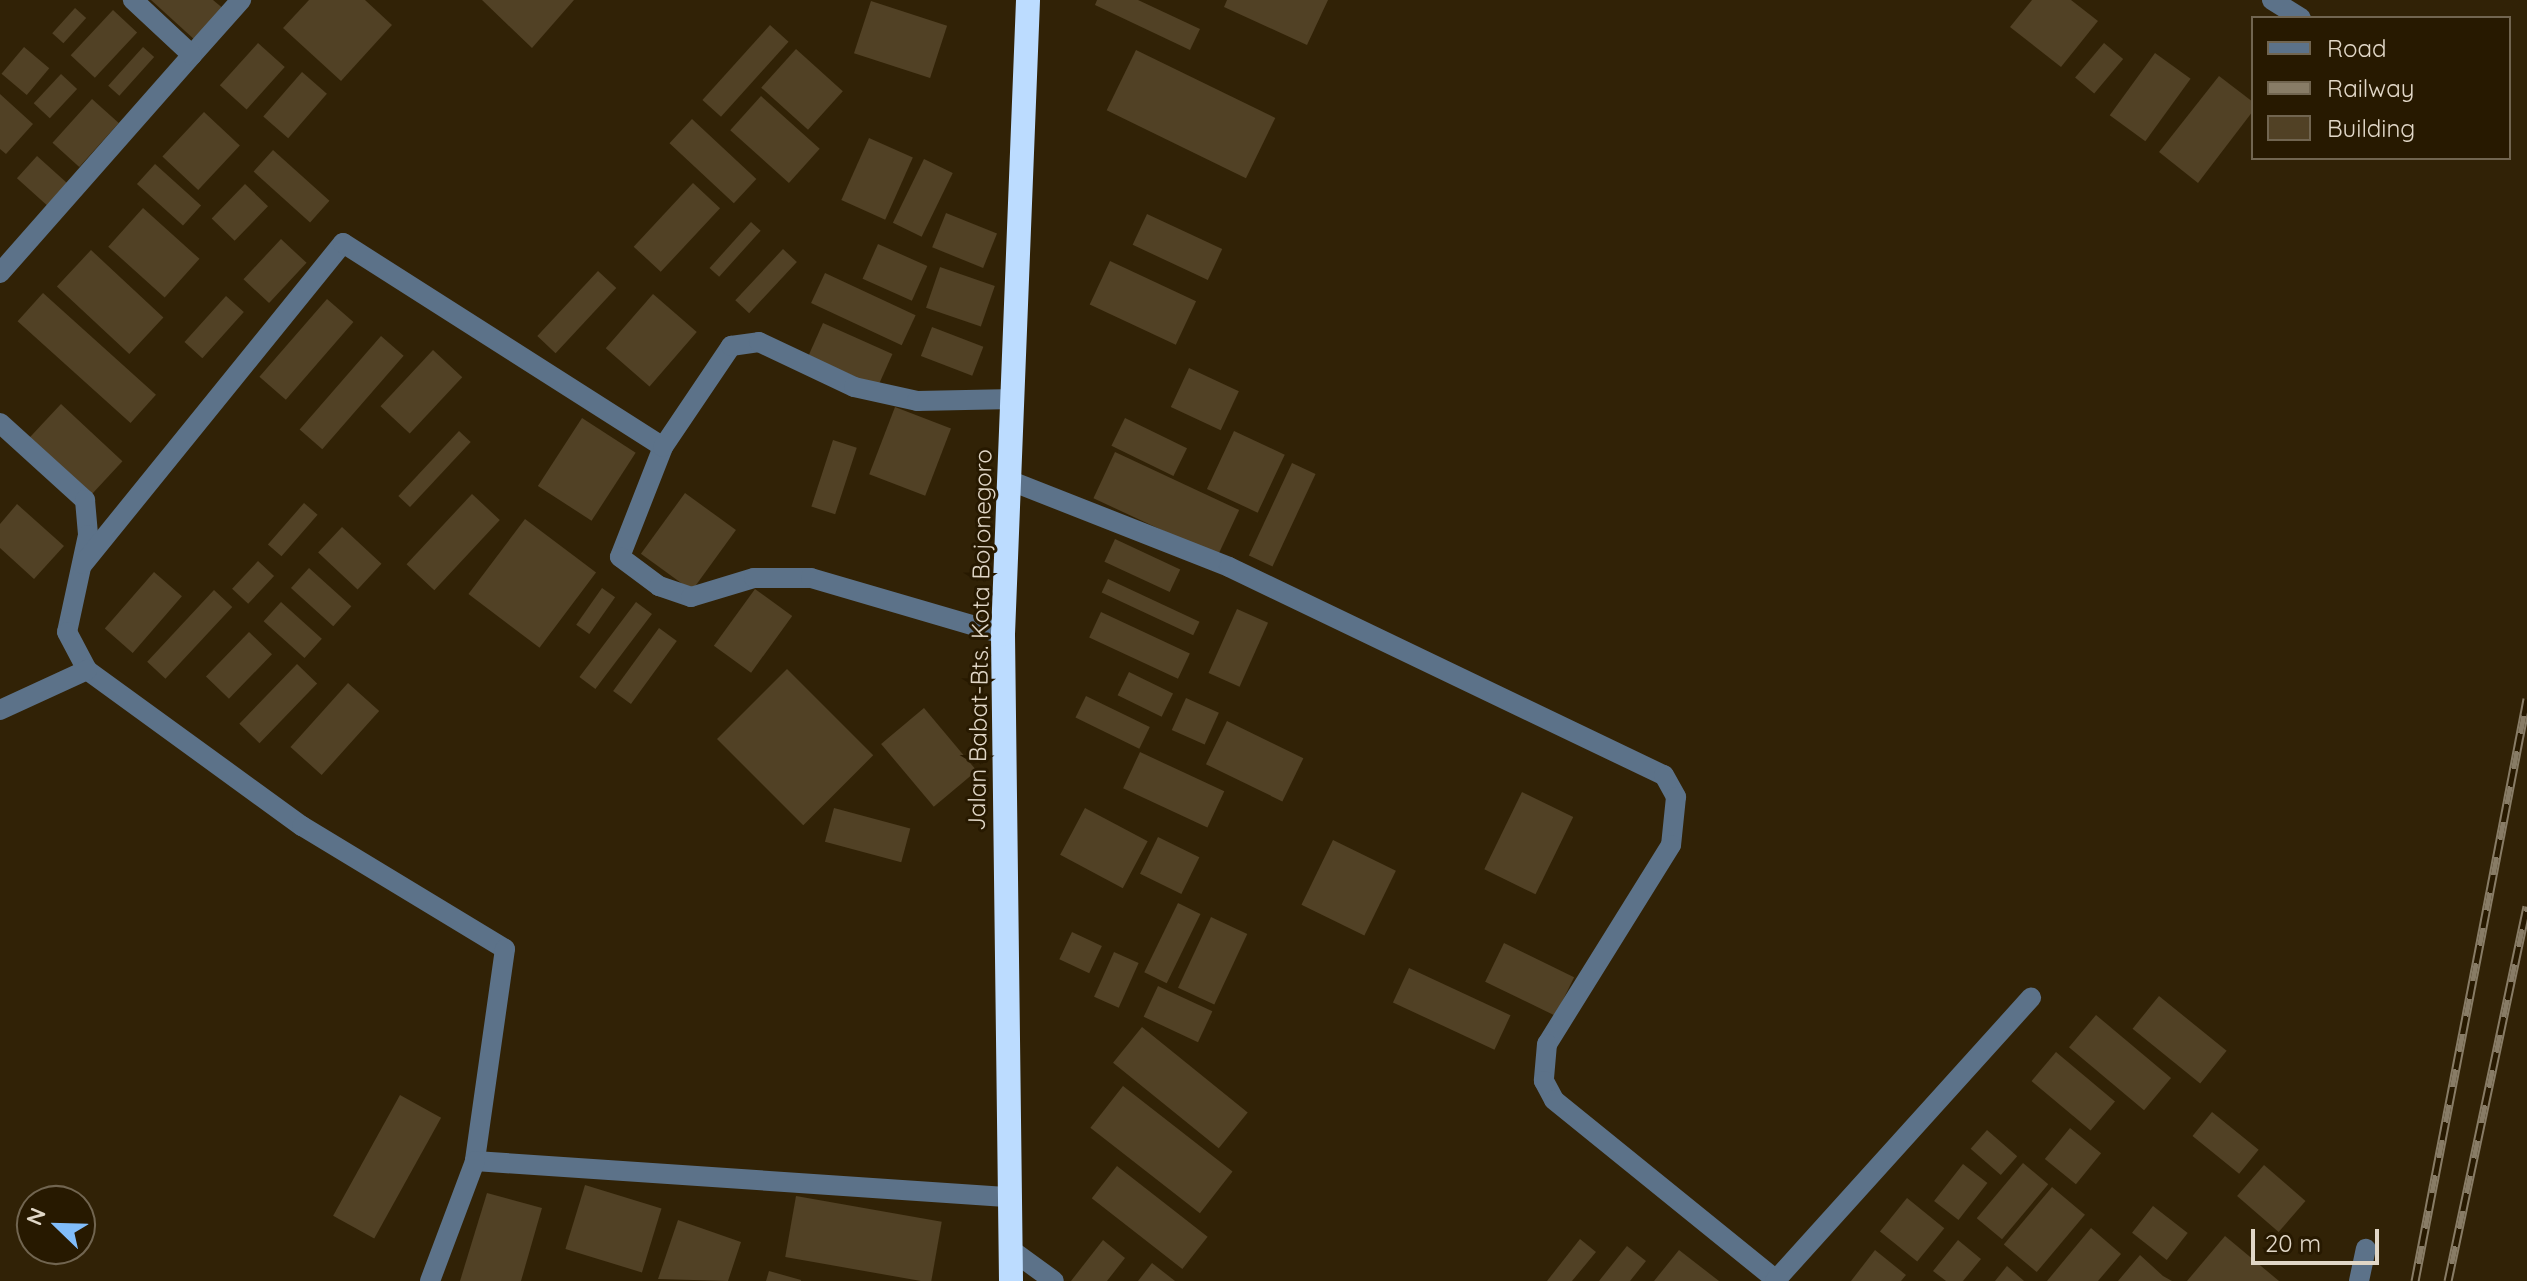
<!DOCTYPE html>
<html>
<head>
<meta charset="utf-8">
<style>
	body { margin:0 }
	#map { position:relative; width:2527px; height:1281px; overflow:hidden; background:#312206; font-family:Quicksand,sans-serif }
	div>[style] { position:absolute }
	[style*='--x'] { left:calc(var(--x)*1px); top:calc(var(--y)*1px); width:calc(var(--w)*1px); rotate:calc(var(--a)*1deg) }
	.building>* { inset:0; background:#514125; transform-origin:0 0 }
	.minor>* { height:20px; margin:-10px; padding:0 10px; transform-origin:10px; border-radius:10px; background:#5c7289 }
	.highway>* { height:24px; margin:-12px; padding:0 12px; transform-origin:12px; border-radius:12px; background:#bcdcff }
	.rail>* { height:9px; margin-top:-4.5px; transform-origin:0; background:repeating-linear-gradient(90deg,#271900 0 18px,#887c66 0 36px); box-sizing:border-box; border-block:2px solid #887c66 }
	span { translate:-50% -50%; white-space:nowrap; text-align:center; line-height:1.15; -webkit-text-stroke:6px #271900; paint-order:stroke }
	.street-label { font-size:24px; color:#e1d7c7 }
	.legend { position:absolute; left:2251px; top:16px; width:260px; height:144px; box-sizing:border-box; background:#271900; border:2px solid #716550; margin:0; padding:10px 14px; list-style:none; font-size:24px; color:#e1d7c7 }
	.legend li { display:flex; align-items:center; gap:16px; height:40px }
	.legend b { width:40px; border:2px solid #716550 }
	.north { position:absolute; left:16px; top:1185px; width:80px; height:80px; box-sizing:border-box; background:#271900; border:2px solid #716550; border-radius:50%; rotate:293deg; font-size:22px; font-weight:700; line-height:32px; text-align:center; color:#e1d7c7 }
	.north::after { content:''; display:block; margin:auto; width:28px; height:36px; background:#81bdfa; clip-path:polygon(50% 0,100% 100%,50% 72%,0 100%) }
	.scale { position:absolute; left:2251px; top:1229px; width:128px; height:36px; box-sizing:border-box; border:4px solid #e1d7c7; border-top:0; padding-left:10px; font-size:24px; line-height:28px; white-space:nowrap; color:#e1d7c7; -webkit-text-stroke:6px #271900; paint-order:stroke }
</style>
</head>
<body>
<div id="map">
	<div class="building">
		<i style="clip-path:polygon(151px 0,213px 0,225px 10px,196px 41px)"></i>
		<i style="clip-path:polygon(309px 0,365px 0,392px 25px,341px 81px,283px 28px)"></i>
		<i style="clip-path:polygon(482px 0,574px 0,532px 48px)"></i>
		<i style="clip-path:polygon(1097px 0,1138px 0,1200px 29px,1190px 50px,1095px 5px)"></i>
		<i style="clip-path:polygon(1227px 0,1328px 0,1307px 45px,1224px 7px)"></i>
		<i style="clip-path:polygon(2032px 0,2071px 0,2098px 21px,2061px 67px,2010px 27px)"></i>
		<i style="left:871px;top:1px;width:80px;height:55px;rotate:18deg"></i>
		<i style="left:75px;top:8px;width:15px;height:34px;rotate:42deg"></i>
		<i style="left:113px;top:10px;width:33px;height:62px;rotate:43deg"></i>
		<i style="left:770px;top:25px;width:25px;height:101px;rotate:42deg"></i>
		<i style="left:258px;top:43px;width:36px;height:57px;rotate:42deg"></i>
		<i style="left:2104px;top:43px;width:25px;height:45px;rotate:40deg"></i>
		<i style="left:24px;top:47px;width:33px;height:35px;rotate:40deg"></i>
		<i style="left:143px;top:47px;width:15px;height:52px;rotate:42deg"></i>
		<i style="left:796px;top:49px;width:63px;height:52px;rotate:42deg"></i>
		<i style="left:1136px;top:50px;width:155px;height:67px;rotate:26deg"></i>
		<i style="left:2155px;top:53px;width:44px;height:77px;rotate:36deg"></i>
		<i style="left:302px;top:72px;width:33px;height:59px;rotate:41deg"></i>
		<i style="left:61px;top:74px;width:22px;height:40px;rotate:43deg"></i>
		<i style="clip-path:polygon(2219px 76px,2253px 102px,2253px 111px,2198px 183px,2159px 152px)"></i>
		<i style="clip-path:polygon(0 94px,33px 124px,6px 154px,0 149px)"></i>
		<i style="left:761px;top:96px;width:79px;height:46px;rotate:42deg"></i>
		<i style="left:92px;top:99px;width:36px;height:59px;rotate:42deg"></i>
		<i style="left:204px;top:112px;width:49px;height:61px;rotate:43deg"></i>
		<i style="left:692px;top:119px;width:88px;height:33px;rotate:43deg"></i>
		<i style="left:869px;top:138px;width:48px;height:68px;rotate:24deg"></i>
		<i style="left:273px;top:150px;width:76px;height:29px;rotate:42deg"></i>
		<i style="left:37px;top:156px;width:43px;height:30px;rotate:42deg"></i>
		<i style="left:924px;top:159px;width:32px;height:71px;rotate:26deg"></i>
		<i style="left:155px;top:164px;width:62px;height:27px;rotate:42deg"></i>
		<i style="left:693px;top:183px;width:37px;height:87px;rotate:43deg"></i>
		<i style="left:245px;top:184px;width:32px;height:48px;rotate:44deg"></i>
		<i style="left:143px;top:208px;width:76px;height:52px;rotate:42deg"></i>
		<i style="left:946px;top:213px;width:55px;height:37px;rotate:22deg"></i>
		<i style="left:1147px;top:214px;width:83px;height:34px;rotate:25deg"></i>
		<i style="left:751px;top:222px;width:13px;height:62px;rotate:42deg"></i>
		<i style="left:281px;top:239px;width:35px;height:55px;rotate:43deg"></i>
		<i style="left:878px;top:244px;width:54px;height:38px;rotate:24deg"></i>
		<i style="left:783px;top:249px;width:19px;height:70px;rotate:43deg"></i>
		<i style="left:91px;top:250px;width:99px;height:50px;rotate:43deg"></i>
		<i style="left:1110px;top:261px;width:95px;height:48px;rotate:25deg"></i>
		<i style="left:940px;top:267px;width:58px;height:43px;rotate:19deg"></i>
		<i style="left:598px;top:271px;width:25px;height:89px;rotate:43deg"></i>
		<i style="left:825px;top:273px;width:100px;height:33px;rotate:25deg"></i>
		<i style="left:43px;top:293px;width:152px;height:38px;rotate:42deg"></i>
		<i style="left:653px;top:294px;width:58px;height:72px;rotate:41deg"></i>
		<i style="left:226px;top:296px;width:24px;height:62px;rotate:42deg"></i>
		<i style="left:327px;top:299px;width:35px;height:103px;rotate:41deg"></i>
		<i style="left:823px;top:323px;width:76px;height:36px;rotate:24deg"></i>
		<i style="left:932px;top:327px;width:55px;height:31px;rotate:21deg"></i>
		<i style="left:381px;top:336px;width:30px;height:124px;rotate:41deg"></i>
		<i style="left:433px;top:350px;width:40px;height:77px;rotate:43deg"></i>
		<i style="left:1189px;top:368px;width:55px;height:43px;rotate:25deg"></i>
		<i style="left:61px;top:404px;width:84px;height:47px;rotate:43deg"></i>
		<i style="left:895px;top:407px;width:60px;height:72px;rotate:21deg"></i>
		<i style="left:582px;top:418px;width:64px;height:81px;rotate:33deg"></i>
		<i style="left:1125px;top:418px;width:69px;height:31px;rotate:26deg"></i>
		<i style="left:459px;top:431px;width:16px;height:89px;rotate:43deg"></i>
		<i style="left:1234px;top:431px;width:56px;height:64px;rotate:25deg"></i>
		<i style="left:833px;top:440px;width:25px;height:70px;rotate:18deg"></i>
		<i style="left:1115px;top:452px;width:137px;height:51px;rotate:25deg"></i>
		<i style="left:1292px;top:463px;width:26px;height:102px;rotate:25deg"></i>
		<i style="left:685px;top:493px;width:63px;height:75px;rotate:36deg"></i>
		<i style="left:472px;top:494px;width:38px;height:96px;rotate:43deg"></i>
		<i style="left:304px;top:503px;width:18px;height:55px;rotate:41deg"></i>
		<i style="clip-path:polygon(17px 504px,64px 546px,34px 579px,0 548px,0 524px)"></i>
		<i style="left:525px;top:519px;width:89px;height:94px;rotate:37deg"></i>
		<i style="left:342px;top:527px;width:54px;height:35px;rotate:43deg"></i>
		<i style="left:1115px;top:539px;width:72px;height:25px;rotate:25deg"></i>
		<i style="left:258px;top:561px;width:22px;height:38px;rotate:43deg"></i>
		<i style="left:309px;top:568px;width:57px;height:27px;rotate:42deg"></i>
		<i style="left:154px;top:572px;width:37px;height:75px;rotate:41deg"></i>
		<i style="left:1108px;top:579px;width:101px;height:15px;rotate:25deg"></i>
		<i style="left:602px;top:588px;width:16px;height:45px;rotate:35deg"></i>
		<i style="left:755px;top:589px;width:46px;height:70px;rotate:36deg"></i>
		<i style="left:214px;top:590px;width:25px;height:98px;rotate:43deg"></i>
		<i style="left:281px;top:602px;width:55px;height:26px;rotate:42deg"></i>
		<i style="left:636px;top:602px;width:20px;height:94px;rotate:37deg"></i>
		<i style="left:1237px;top:609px;width:34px;height:70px;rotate:24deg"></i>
		<i style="left:1101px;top:612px;width:98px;height:28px;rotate:25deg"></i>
		<i style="left:659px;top:628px;width:22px;height:78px;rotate:36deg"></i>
		<i style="left:249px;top:632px;width:32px;height:62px;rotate:44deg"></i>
		<i style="left:297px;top:664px;width:28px;height:83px;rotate:44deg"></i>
		<i style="left:787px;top:669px;width:122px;height:99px;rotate:45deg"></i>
		<i style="left:1129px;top:672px;width:49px;height:26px;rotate:26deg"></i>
		<i style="left:348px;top:683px;width:42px;height:86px;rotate:42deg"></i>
		<i style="left:1086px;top:696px;width:71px;height:24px;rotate:26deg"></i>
		<i style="left:1186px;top:698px;width:36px;height:35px;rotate:24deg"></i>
		<i style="left:924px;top:708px;width:82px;height:56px;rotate:50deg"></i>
		<i style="left:1227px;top:721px;width:85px;height:48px;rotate:26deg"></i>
		<i style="left:1140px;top:752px;width:93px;height:40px;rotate:25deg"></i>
		<i style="left:1522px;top:792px;width:57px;height:86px;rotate:26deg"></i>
		<i style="left:834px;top:808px;width:79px;height:35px;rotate:15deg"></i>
		<i style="left:1085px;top:808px;width:71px;height:53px;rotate:28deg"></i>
		<i style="left:1158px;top:837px;width:46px;height:41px;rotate:26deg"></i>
		<i style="left:1333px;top:840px;width:70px;height:72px;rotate:26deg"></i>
		<i style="left:1178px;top:903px;width:25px;height:77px;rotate:26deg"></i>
		<i style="left:1211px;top:917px;width:40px;height:78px;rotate:25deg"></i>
		<i style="left:1072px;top:932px;width:33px;height:30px;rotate:25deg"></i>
		<i style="left:1504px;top:943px;width:78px;height:43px;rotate:26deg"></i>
		<i style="left:1114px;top:952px;width:27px;height:49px;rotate:24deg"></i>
		<i style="left:1409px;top:968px;width:112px;height:38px;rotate:25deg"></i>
		<i style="left:1158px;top:986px;width:60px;height:34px;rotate:25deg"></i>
		<i style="left:2159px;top:996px;width:87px;height:42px;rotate:39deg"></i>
		<i style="left:2096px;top:1015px;width:98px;height:42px;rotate:40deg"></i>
		<i style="left:1142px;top:1027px;width:136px;height:46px;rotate:39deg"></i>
		<i style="left:2056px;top:1052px;width:77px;height:38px;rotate:40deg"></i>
		<i style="left:1123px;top:1086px;width:139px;height:53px;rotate:38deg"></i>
		<i style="left:400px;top:1095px;width:47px;height:138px;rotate:29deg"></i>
		<i style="left:2212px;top:1112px;width:60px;height:31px;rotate:39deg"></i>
		<i style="left:2070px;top:1128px;width:40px;height:40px;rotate:39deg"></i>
		<i style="left:1987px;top:1130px;width:40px;height:25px;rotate:41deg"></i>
		<i style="left:2023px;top:1163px;width:33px;height:72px;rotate:40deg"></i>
		<i style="left:1963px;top:1164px;width:31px;height:47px;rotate:38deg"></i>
		<i style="left:2264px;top:1165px;width:55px;height:41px;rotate:41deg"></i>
		<i style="left:1117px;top:1166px;width:115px;height:41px;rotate:38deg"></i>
		<i style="left:585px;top:1185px;width:80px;height:67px;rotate:17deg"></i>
		<i style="left:2052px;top:1187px;width:43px;height:75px;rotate:40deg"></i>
		<i style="clip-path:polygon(487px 1193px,542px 1208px,521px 1281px,460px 1281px)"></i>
		<i style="left:796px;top:1196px;width:148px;height:62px;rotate:10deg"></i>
		<i style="left:1907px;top:1198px;width:48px;height:43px;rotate:39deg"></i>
		<i style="left:2153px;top:1206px;width:44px;height:34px;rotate:38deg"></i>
		<i style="clip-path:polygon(678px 1220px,741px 1242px,728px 1281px,658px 1279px)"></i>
		<i style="clip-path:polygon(2091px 1228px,2121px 1254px,2098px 1281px,2047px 1281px)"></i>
		<i style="clip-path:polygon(2225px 1236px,2279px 1281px,2187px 1281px)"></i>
		<i style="clip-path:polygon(1580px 1239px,1596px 1252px,1572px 1281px,1547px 1281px)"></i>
		<i style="clip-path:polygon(1103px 1240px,1125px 1258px,1107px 1281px,1071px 1281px)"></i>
		<i style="clip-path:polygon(1958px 1240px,1981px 1259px,1963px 1281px,1946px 1281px,1933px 1271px)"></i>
		<i style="clip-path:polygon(1627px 1246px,1646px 1261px,1630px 1281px,1599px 1281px)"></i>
		<i style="clip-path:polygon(1679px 1250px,1719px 1281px,1654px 1281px)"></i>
		<i style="clip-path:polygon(1875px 1250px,1906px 1275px,1901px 1281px,1851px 1281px)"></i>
		<i style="clip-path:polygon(2140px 1255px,2163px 1276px,2172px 1281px,2118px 1281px)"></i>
		<i style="clip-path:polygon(1152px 1263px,1175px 1281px,1138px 1281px)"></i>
		<i style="clip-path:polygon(2007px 1266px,2024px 1281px,1995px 1281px)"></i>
		<i style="clip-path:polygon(769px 1271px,801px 1280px,801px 1281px,766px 1281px)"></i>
	</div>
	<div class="minor">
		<i style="--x:2272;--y:0;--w:34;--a:32"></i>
		<i style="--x:192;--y:55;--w:74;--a:-48.3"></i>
		<i style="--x:0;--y:273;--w:290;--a:-48.6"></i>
		<i style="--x:192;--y:55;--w:81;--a:-137"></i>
		<i style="--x:0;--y:423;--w:115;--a:42.2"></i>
		<i style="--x:85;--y:500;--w:35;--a:85"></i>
		<i style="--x:88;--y:535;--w:99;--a:102.2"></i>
		<i style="--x:67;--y:632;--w:43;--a:62.2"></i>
		<i style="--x:87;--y:670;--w:266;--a:36"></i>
		<i style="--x:302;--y:826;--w:237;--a:31.2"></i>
		<i style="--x:505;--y:949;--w:214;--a:98.1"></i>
		<i style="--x:475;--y:1161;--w:532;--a:3.88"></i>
		<i style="--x:663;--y:447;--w:118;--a:111.4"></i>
		<i style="--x:620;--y:557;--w:49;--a:36.6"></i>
		<i style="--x:659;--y:586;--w:34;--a:19"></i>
		<i style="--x:691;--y:597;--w:66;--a:-16.8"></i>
		<i style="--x:754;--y:578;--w:57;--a:0"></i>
		<i style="--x:811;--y:578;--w:200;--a:16.3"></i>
		<i style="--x:1011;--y:481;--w:234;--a:21.5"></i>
		<i style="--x:1229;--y:567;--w:482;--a:25.6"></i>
		<i style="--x:1664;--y:775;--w:25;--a:61"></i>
		<i style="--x:1676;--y:797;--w:48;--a:95.9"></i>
		<i style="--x:1671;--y:845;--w:234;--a:121.9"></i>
		<i style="--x:1547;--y:1044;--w:37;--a:95"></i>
		<i style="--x:1544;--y:1081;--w:21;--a:62"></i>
		<i style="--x:1554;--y:1100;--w:286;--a:39"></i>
		<i style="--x:83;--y:564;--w:413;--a:-51"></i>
		<i style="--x:343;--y:243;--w:379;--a:32.5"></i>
		<i style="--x:663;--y:447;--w:122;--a:-56"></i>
		<i style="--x:731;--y:346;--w:28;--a:-8"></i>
		<i style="--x:759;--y:342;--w:105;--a:25.3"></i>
		<i style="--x:854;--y:387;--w:65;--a:12.5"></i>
		<i style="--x:917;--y:401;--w:97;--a:-1.2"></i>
		<i style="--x:0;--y:710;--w:96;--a:-24.7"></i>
		<i style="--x:1010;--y:1249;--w:54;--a:36"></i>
		<i style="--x:430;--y:1281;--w:128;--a:-69.4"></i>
		<i style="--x:1775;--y:1281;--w:382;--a:-47.9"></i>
		<i style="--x:2359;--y:1281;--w:33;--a:-78"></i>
	</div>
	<div class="highway">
		<i style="--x:1011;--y:1281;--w:647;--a:-90.71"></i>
		<i style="--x:1003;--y:634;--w:634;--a:-87.74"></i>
	</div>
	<div class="rail">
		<i style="--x:2415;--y:1281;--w:593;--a:-79.11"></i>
		<i style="--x:2448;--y:1281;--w:383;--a:-78.1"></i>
	</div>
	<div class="street-label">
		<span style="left:980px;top:640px;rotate:-89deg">Jalan Babat-Bts. Kota Bojonegoro</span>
	</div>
	<ul class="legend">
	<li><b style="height:10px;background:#5c7289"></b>Road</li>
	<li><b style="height:10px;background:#887c66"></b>Railway</li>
	<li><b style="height:22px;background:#514125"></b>Building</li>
	</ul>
	<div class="north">N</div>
	<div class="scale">20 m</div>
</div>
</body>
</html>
